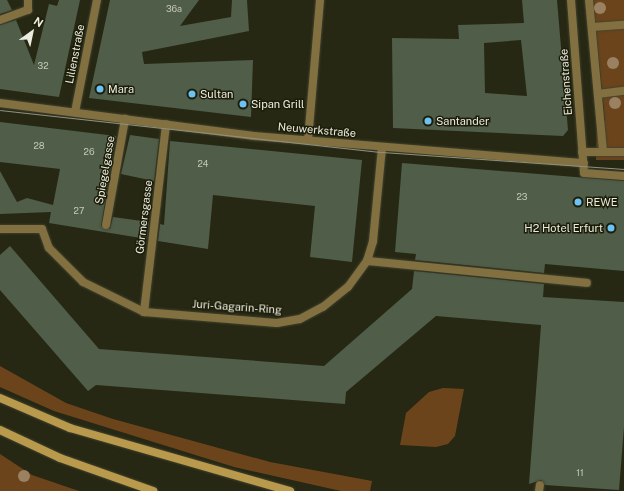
<!DOCTYPE html>
<html>
<head>
<meta charset="utf-8">
<style>
	body { margin:0 }
	#map { position:relative; width:624px; height:491px; overflow:hidden; background:#262813; font-family:"Public Sans",sans-serif }
	div>[style] { position:absolute }
	[style*='--x'] { left:calc(var(--x)*1px); top:calc(var(--y)*1px); width:calc(var(--w)*1px); rotate:calc(var(--a)*1deg) }
	.green>* { inset:0; background:#6c441c }
	.building>* { inset:0; background:#4f5d49 }
	.roads { filter:drop-shadow(0 0 1px #424330) drop-shadow(0 0 1px #424330) }
	.lane>* { height:8px; margin:-4px; padding:0 4px; transform-origin:4px; border-radius:4px; background:#837041 }
	.street>* { height:8px; margin:-4px; padding:0 4px; transform-origin:4px; border-radius:4px; background:#837041 }
	.secondary>* { height:8px; margin:-4px; padding:0 4px; transform-origin:4px; border-radius:4px; background:#b9994b }
	.tram>* { height:1px; margin:-0.5px; padding:0 0.5px; transform-origin:0.5px; border-radius:0.5px; background:#8f907f }
	.trees>* { width:12px; height:12px; margin:-6px; border-radius:50%; background:#998162 }
	.dots>* { width:11px; height:11px; translate:-50% -50%; box-sizing:border-box; border:2px solid #1d1e09; border-radius:50% }
	span { translate:-50% -50%; white-space:nowrap; text-align:center; line-height:1.15; -webkit-text-stroke:3px #1d1e09; paint-order:stroke }
	.number-label { font-size:9px; color:#c4c8ba }
	.number-label span { -webkit-text-stroke-width:0 }
	.street-label { font-size:11px; color:#ebecdf }
	.poi-label { font-size:11px; color:#ebecdf }
	.left { translate:0 -50%; text-align:left }
	.right { translate:-100% -50%; text-align:right }
	.north { position:absolute; left:12px; top:12px; width:40px; height:40px; -webkit-text-stroke:3px #1d1e09; paint-order:stroke; rotate:33deg; font-size:11px; font-weight:700; line-height:16px; text-align:center; color:#ebecdf }
	.north::after { content:''; display:block; margin:auto; width:14px; height:18px; background:#ebecdf; clip-path:polygon(50% 0,100% 100%,50% 72%,0 100%) }
</style>
</head>
<body>
<div id="map">
	<div class="green">
		<i style="clip-path:polygon(593px 0,624px 0,624px 160px,596px 160px,597px 121px,605px 121px)"></i>
		<i style="clip-path:polygon(0 366px,66px 403px,113px 419px,270px 462px,372px 481px,370px 491px,341px 491px,234px 467px,54px 411px,0 387px)"></i>
		<i style="clip-path:polygon(443px 388px,464px 389px,455px 436px,448px 444px,436px 447px,400px 445px,406px 413px,429px 392px)"></i>
		<i style="clip-path:polygon(0 454px,32px 475px,79px 491px,0 491px)"></i>
	</div>
	<div class="building">
		<i style="clip-path:polygon(0 0,7px 0,12px 10px,0 14px)"></i>
		<i style="clip-path:polygon(59px 0,80px 0,59px 97px,0 89px,0 25px,16px 20px,34px 65px,49px 4px,57px 6px)"></i>
		<i style="clip-path:polygon(110px 0,199px 0,180px 26px,231px 17px,232px 0,247px 0,249px 31px,142px 52px,144px 64px,253px 60px,251px 117px,89px 98px)"></i>
		<i style="clip-path:polygon(evenodd,522px 0,557px 0,568px 130px,563px 136px,393px 128px,392px 38px,459px 39px,458px 25px,524px 23px,522px 0,521px 40px,527px 96px,485px 93px,484px 43px,521px 40px)"></i>
		<i style="clip-path:polygon(0 122px,116px 136px,101px 226px,110px 229px,113px 217px,149px 222px,147px 239px,49px 223px,51px 212px,0 214px,0 171px,17px 202px,27px 198px,53px 205px,60px 169px,0 162px)"></i>
		<i style="clip-path:polygon(130px 135px,159px 139px,154px 181px,121px 174px)"></i>
		<i style="clip-path:polygon(170px 141px,362px 160px,352px 262px,310px 257px,315px 206px,213px 195px,208px 249px,158px 241px,160px 224px,164px 225px)"></i>
		<i style="clip-path:polygon(402px 163px,624px 181px,624px 271px,545px 264px,544px 273px,415px 260px,416px 254px,395px 252px)"></i>
		<i style="clip-path:polygon(10px 246px,99px 349px,324px 366px,412px 289px,414px 271px,544px 284px,543px 297px,624px 302px,624px 427px,619px 490px,545px 485px,541px 480px,529px 484px,541px 325px,436px 316px,346px 392px,345px 404px,96px 385px,88px 391px,0 290px,0 255px)"></i>
	</div>
	<div class="roads">
		<div class="lane">
			<i style="--x:0;--y:20;--w:30;--a:-20"></i>
			<i style="--x:28;--y:10;--w:10;--a:-90"></i>
			<i style="--x:106;--y:225;--w:108;--a:-79.8"></i>
			<i style="--x:0;--y:229;--w:42;--a:0"></i>
			<i style="--x:42;--y:229;--w:20;--a:70"></i>
			<i style="--x:49;--y:248;--w:48;--a:45"></i>
			<i style="--x:83;--y:282;--w:68;--a:26.2"></i>
			<i style="--x:144;--y:312;--w:133;--a:4.7"></i>
			<i style="--x:277;--y:323;--w:23;--a:-10"></i>
			<i style="--x:300;--y:319;--w:26;--a:-28"></i>
			<i style="--x:323;--y:307;--w:32;--a:-39"></i>
			<i style="--x:348;--y:287;--w:32;--a:-54"></i>
			<i style="--x:367;--y:261;--w:21;--a:-73"></i>
			<i style="--x:373;--y:241;--w:94;--a:-84.5"></i>
			<i style="--x:367;--y:261;--w:221;--a:5.7"></i>
			<i style="--x:144;--y:312;--w:189;--a:-83.3"></i>
			<i style="--x:539;--y:491;--w:6;--a:-81"></i>
		</div>
		<div class="street">
			<i style="--x:571;--y:0;--w:173;--a:85.7"></i>
			<i style="--x:584;--y:173;--w:40;--a:4.3"></i>
			<i style="--x:589;--y:0;--w:152;--a:84.7"></i>
			<i style="--x:592;--y:27;--w:32;--a:-4"></i>
			<i style="--x:598;--y:94;--w:26;--a:-7"></i>
			<i style="--x:0;--y:103;--w:256;--a:7.4"></i>
			<i style="--x:254;--y:136;--w:331;--a:4.7"></i>
			<i style="--x:75;--y:112;--w:114;--a:-78.9"></i>
			<i style="--x:308;--y:140;--w:141;--a:-85.1"></i>
			<i style="--x:582;--y:152;--w:42;--a:0"></i>
		</div>
		<div class="secondary">
			<i style="--x:0;--y:398;--w:76;--a:23.2"></i>
			<i style="--x:70;--y:428;--w:229;--a:16"></i>
			<i style="--x:0;--y:430;--w:66;--a:25"></i>
			<i style="--x:60;--y:458;--w:99;--a:19.5"></i>
		</div>
	</div>
	<div class="tram">
		<i style="--x:0;--y:110;--w:384;--a:6.3"></i>
		<i style="--x:382;--y:152;--w:243;--a:4"></i>
	</div>
	<div class="trees">
		<i style="left:600px;top:8px"></i>
		<i style="left:613px;top:63px"></i>
		<i style="left:615px;top:103px"></i>
		<i style="left:24px;top:476px"></i>
	</div>
	<div class="dots">
		<i style="left:100px;top:89px;background:#6cc2f3"></i>
		<i style="left:192px;top:94px;background:#6cc2f3"></i>
		<i style="left:243px;top:104px;background:#6cc2f3"></i>
		<i style="left:428px;top:121px;background:#6cc2f3"></i>
		<i style="left:578px;top:202px;background:#6cc2f3"></i>
		<i style="left:611px;top:228px;background:#6cc2f3"></i>
	</div>
	<div class="number-label">
		<span style="left:174px;top:9px">36a</span>
		<span style="left:43px;top:66px">32</span>
		<span style="left:39px;top:146px">28</span>
		<span style="left:89px;top:152px">26</span>
		<span style="left:203px;top:164px">24</span>
		<span style="left:522px;top:197px">23</span>
		<span style="left:79px;top:211px">27</span>
		<span style="left:580px;top:473px">11</span>
	</div>
	<div class="street-label">
		<span style="left:75px;top:54px;rotate:-79deg">Lilienstraße</span>
		<span style="left:566px;top:82px;rotate:-94deg">Eichenstraße</span>
		<span style="left:317px;top:130px;rotate:5deg">Neuwerkstraße</span>
		<span style="left:105px;top:170px;rotate:-80deg">Spiegelgasse</span>
		<span style="left:144px;top:217px;rotate:-83deg">Görmersgasse</span>
		<span style="left:237px;top:307px;rotate:4deg">Juri-Gagarin-Ring</span>
	</div>
	<div class="poi-label">
		<span class="left" style="left:108px;top:89px">Mara</span>
		<span class="left" style="left:200px;top:94px">Sultan</span>
		<span class="left" style="left:251px;top:104px">Sipan Grill</span>
		<span class="left" style="left:436px;top:121px">Santander</span>
		<span class="left" style="left:586px;top:202px">REWE</span>
		<span class="right" style="left:603px;top:228px">H2 Hotel Erfurt</span>
	</div>
	<div class="north">N</div>
</div>
</body>
</html>
